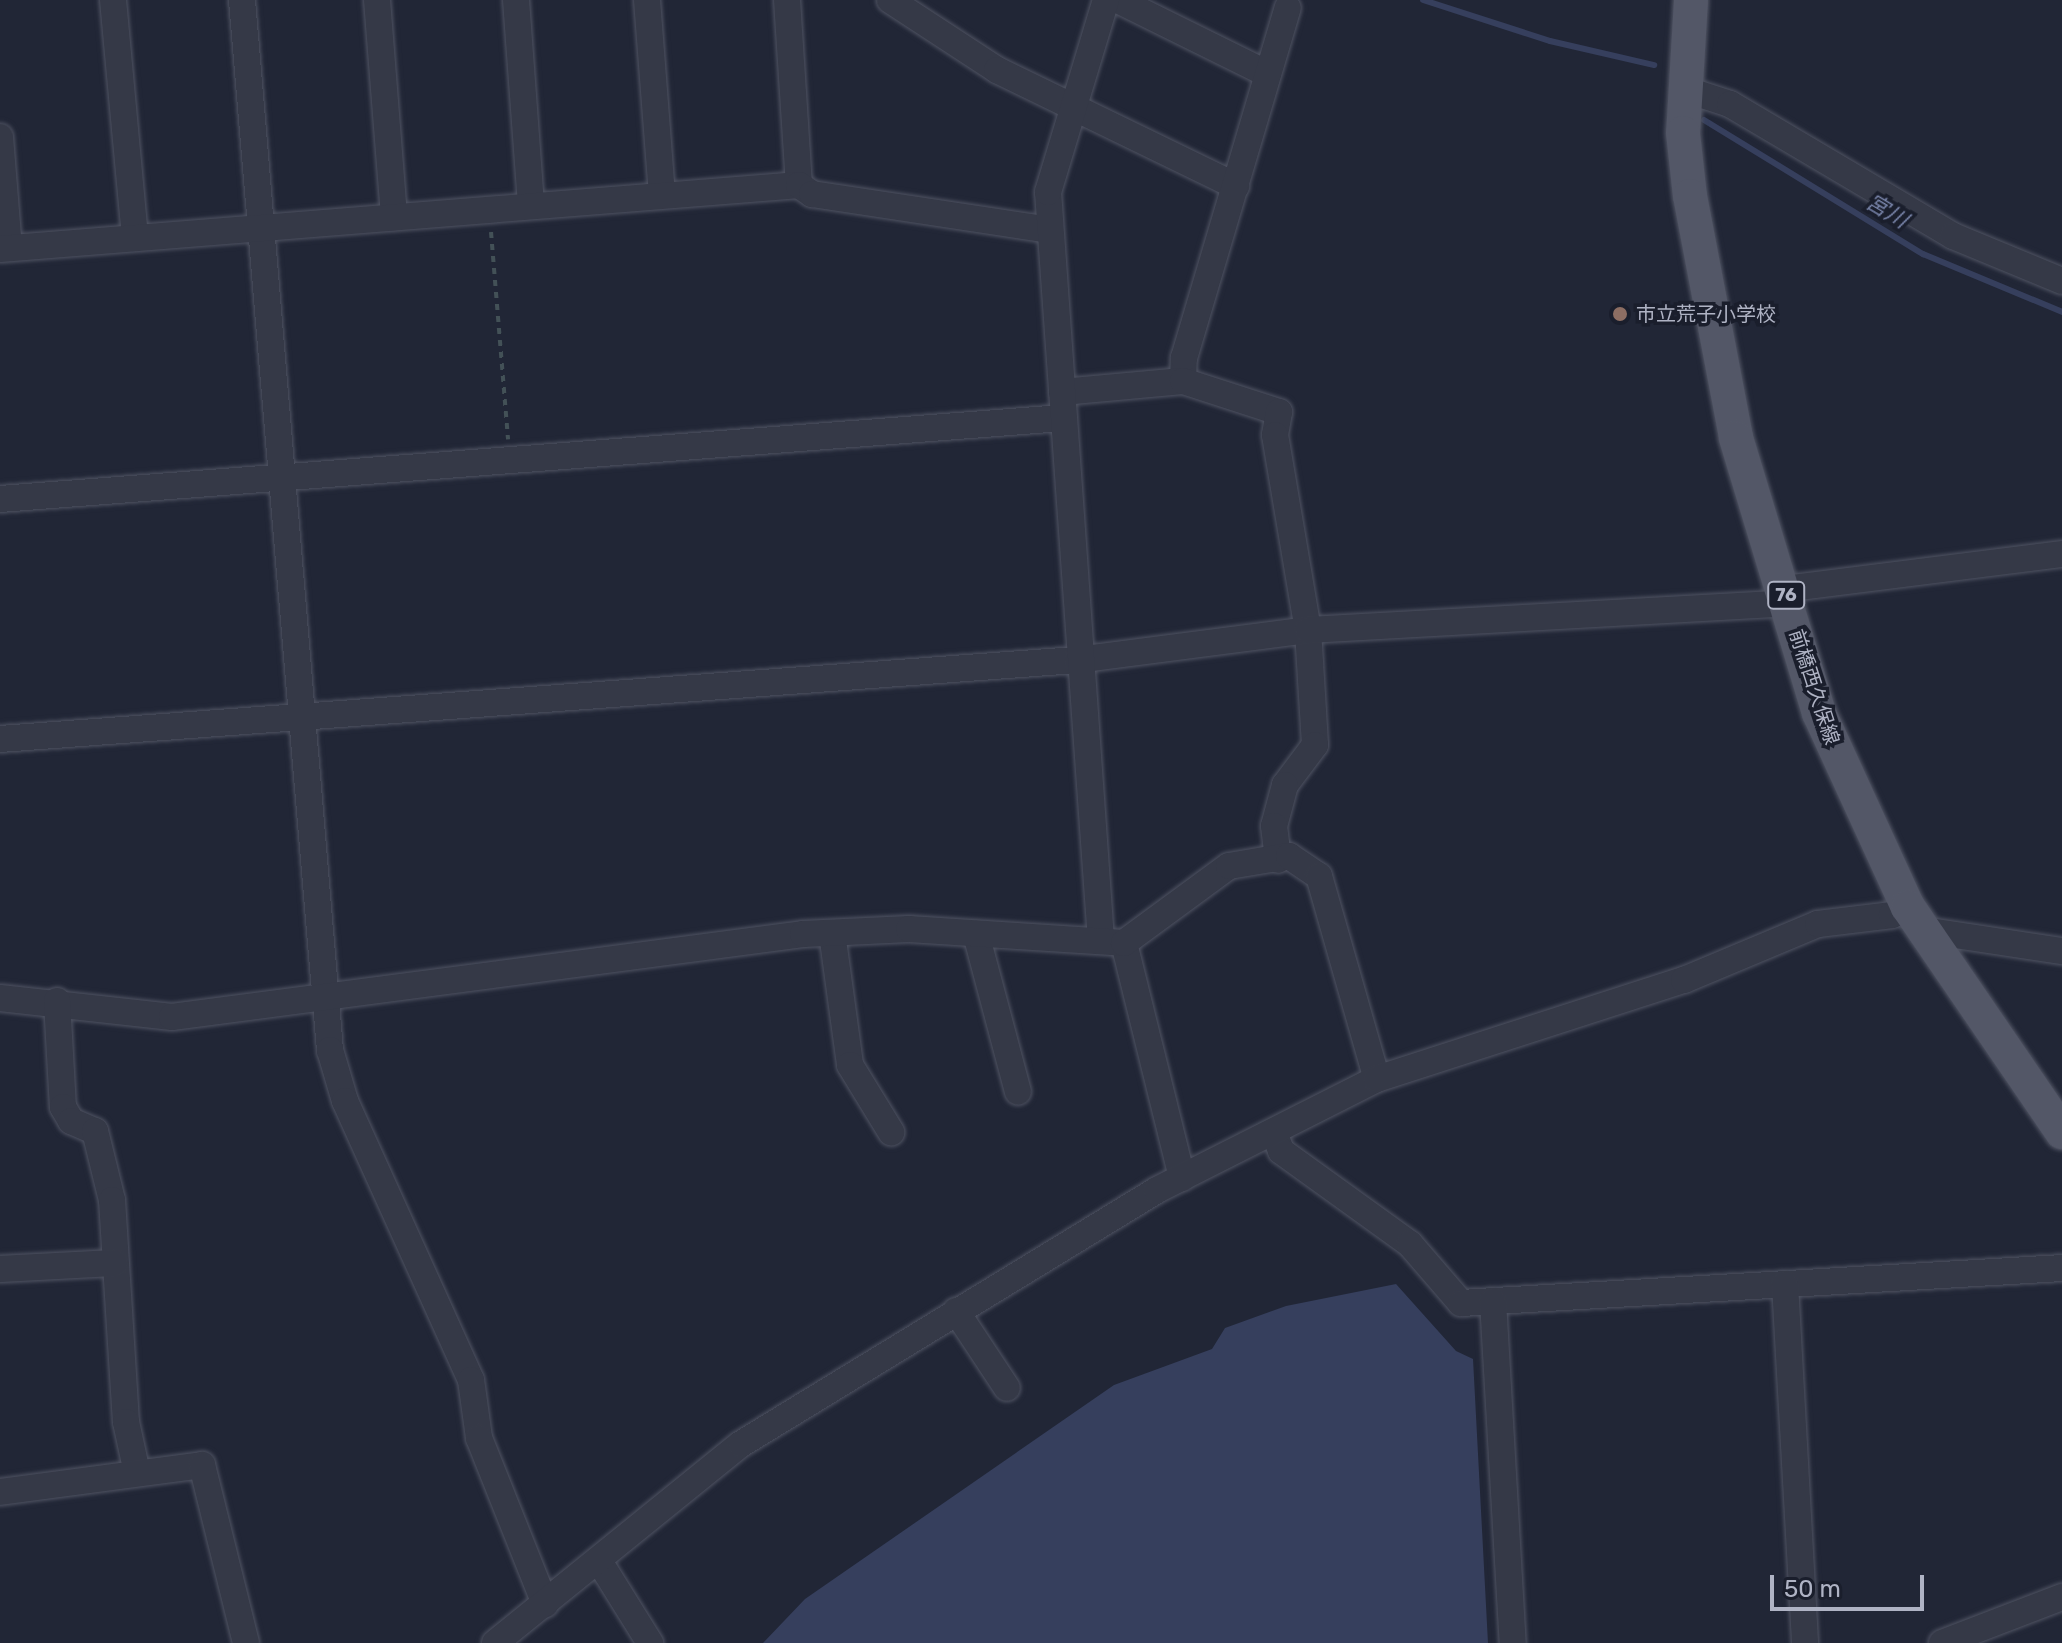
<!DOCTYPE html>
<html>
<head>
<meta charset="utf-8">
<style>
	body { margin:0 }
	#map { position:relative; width:2062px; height:1643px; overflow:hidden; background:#212636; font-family:Rubik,"Noto Sans JP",sans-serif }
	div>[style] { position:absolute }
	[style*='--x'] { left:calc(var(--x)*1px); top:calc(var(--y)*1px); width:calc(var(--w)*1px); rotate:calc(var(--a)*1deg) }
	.water>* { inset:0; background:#363f5d }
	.stream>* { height:6px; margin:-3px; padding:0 3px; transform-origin:3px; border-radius:3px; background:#363f5d }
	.path>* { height:4px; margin-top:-2px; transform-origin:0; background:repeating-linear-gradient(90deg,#435157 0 6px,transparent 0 12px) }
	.roads { filter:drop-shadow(0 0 2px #4f5362) drop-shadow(0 0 2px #4f5362) }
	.minor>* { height:26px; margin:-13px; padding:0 13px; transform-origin:13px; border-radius:13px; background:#353947 }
	.major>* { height:34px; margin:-17px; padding:0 17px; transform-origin:17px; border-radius:17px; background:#535767 }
	.dots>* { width:22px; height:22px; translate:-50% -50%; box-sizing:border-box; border:4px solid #1a1e2c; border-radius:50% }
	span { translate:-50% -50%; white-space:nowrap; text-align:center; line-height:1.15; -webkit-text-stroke:7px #1a1e2c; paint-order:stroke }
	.shield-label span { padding:2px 6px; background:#1a1e2c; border:2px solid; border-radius:6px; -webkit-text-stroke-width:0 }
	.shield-label { font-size:18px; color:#afb3c4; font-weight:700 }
	.poi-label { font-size:20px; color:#afb3c4 }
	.left { translate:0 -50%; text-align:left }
	.street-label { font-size:20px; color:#afb3c4 }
	.water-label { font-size:22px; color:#7985aa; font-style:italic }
	.scale { position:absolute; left:1770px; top:1575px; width:154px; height:36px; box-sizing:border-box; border:4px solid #afb3c4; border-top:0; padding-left:10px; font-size:24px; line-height:28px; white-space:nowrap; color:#afb3c4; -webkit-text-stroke:6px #1a1e2c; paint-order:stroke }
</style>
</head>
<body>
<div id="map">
	<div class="water">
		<i style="clip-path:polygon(1396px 1284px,1456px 1351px,1473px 1359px,1488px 1643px,763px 1643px,805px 1599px,1114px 1385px,1212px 1349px,1225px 1328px,1286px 1306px)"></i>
	</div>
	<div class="stream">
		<i style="--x:1423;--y:0;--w:133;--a:17.9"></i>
		<i style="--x:1550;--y:41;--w:107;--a:13"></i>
		<i style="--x:1704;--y:120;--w:257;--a:31.5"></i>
		<i style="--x:1923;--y:254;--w:151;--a:22.6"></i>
	</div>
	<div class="path">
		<i style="--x:491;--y:232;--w:208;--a:85.3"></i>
	</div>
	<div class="roads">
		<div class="minor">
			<i style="--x:113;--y:0;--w:239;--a:84.7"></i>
			<i style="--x:242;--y:0;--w:1054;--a:85.21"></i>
			<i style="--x:330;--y:1050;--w:53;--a:73.6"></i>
			<i style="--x:345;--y:1101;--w:306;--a:65.7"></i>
			<i style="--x:471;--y:1380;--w:59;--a:82.1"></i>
			<i style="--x:479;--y:1438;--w:179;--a:68.3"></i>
			<i style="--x:377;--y:0;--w:218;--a:85.5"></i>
			<i style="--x:516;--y:0;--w:205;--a:85.8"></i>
			<i style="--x:647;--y:0;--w:195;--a:85.6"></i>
			<i style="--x:787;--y:0;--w:185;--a:86.3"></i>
			<i style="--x:890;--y:0;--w:128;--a:33.2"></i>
			<i style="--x:997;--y:70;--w:266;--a:25.9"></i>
			<i style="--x:1118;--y:0;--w:167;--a:26.3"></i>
			<i style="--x:1684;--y:89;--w:48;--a:18.1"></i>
			<i style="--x:1730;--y:104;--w:259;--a:30.6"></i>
			<i style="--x:1953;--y:236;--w:118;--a:22.4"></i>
			<i style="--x:0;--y:137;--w:111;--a:85.4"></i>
			<i style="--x:0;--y:249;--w:802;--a:-4.58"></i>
			<i style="--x:799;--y:185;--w:16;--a:35"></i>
			<i style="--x:812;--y:194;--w:240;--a:8.6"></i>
			<i style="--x:1183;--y:381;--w:23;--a:-88"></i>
			<i style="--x:1184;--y:358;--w:365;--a:-73.5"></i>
			<i style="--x:1062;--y:392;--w:121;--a:-5.2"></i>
			<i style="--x:1183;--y:381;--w:101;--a:17.9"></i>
			<i style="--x:1279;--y:412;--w:23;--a:100"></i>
			<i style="--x:1275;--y:435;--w:198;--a:80.4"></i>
			<i style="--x:1308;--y:630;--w:115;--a:86.5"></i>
			<i style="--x:1315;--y:745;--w:50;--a:126.9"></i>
			<i style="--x:1285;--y:785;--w:42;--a:105"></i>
			<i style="--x:1274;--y:826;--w:34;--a:83"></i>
			<i style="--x:0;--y:499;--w:1065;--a:-4.36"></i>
			<i style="--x:1784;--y:589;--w:280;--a:-7.2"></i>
			<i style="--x:0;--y:739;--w:1080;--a:-4.2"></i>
			<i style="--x:1077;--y:660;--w:233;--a:-7.4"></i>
			<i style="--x:1308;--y:630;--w:481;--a:-3.2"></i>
			<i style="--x:1923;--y:930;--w:141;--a:8.6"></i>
			<i style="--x:832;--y:933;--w:133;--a:82.2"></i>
			<i style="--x:850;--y:1065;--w:79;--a:58.5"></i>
			<i style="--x:976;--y:934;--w:163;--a:75.1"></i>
			<i style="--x:1101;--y:940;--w:750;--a:-94.05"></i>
			<i style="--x:1048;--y:192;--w:201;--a:-73.2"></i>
			<i style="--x:1124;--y:943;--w:242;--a:76.1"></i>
			<i style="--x:0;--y:998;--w:173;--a:6.3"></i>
			<i style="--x:172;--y:1017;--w:636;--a:-7.49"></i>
			<i style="--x:803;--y:934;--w:106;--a:-2.7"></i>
			<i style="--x:909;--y:929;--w:215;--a:3.7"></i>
			<i style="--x:1124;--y:943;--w:130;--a:-36.3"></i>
			<i style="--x:1229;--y:866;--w:61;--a:-9.5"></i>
			<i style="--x:1289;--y:856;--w:36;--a:34"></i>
			<i style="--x:1319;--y:876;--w:211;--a:74.1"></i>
			<i style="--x:57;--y:1001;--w:106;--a:86.8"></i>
			<i style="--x:63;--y:1107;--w:16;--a:60"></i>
			<i style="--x:71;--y:1121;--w:26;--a:23"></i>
			<i style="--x:95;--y:1131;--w:71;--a:76.2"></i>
			<i style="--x:112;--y:1200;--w:222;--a:86.4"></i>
			<i style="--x:126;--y:1422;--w:52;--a:77.8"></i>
			<i style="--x:1275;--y:1135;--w:17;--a:69"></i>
			<i style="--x:1281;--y:1151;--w:159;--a:35.8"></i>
			<i style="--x:1410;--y:1244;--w:78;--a:49.2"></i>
			<i style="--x:1461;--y:1303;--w:602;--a:-3.33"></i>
			<i style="--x:0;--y:1269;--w:115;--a:-3"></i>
			<i style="--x:1785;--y:1284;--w:360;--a:86.8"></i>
			<i style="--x:1493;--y:1301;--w:343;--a:86.7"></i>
			<i style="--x:956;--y:1311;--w:92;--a:56.5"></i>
			<i style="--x:0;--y:1492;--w:204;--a:-7.6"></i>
			<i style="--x:202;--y:1465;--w:183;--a:76.1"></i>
			<i style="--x:599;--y:1561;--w:97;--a:58.1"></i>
			<i style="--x:495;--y:1643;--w:316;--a:-39"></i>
			<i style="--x:741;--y:1444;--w:487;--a:-31.4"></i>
			<i style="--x:1157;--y:1190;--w:246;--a:-26.8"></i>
			<i style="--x:1377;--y:1079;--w:323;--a:-17.9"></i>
			<i style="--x:1684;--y:980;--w:145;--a:-22.7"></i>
			<i style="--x:1818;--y:924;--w:75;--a:-6.9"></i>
			<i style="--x:1892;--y:915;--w:18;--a:-27"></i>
			<i style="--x:1942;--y:1643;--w:129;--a:-21"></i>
		</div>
		<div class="major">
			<i style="--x:1691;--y:0;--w:133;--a:93.4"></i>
			<i style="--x:1683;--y:133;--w:63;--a:83.7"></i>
			<i style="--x:1690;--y:196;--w:246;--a:79.2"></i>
			<i style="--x:1736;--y:438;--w:287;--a:73.2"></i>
			<i style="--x:1819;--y:713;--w:213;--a:65.4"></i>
			<i style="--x:1908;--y:907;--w:273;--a:55.6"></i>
		</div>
	</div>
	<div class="dots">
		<i style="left:1620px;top:314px;background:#8d6e63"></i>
	</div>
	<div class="shield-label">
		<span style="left:1786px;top:595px">76</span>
	</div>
	<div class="poi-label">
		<span class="left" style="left:1636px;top:314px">市立荒子小学校</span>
	</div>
	<div class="street-label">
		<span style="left:1814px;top:687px;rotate:72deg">前橋西久保線</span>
	</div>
	<div class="water-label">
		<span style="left:1887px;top:211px;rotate:31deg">宮川</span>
	</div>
	<div class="scale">50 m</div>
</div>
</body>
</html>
